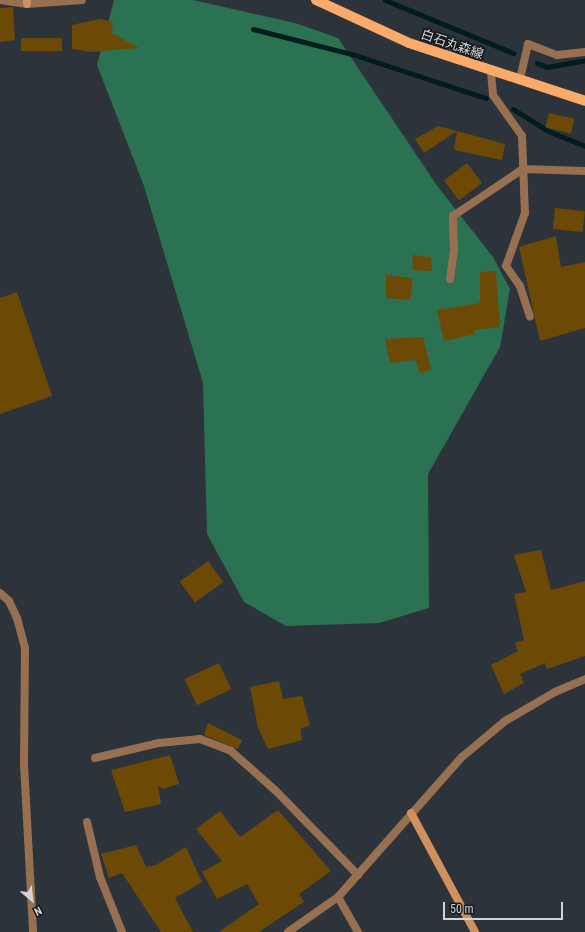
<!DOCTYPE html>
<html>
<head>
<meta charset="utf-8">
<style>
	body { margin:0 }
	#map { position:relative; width:585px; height:932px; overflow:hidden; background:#2d333a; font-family:"Roboto Condensed","Noto Sans JP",sans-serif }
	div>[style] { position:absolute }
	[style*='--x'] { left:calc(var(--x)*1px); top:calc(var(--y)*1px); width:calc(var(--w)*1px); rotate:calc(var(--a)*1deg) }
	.forest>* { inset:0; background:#2b7252 }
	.stream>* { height:5px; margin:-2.5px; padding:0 2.5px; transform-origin:2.5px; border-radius:2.5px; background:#001c1d }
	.building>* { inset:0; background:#6c4a05; transform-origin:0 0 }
	.lane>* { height:8px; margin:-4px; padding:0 4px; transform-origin:4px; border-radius:4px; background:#976f51 }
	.street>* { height:8px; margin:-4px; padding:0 4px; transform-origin:4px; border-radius:4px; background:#976f51 }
	.secondary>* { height:8px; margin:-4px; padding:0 4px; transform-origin:4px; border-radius:4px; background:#d0915f }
	.primary>* { height:10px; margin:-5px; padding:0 5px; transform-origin:5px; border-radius:5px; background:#fcaa69 }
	span { translate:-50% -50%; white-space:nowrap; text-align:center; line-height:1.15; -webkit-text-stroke:3.5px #181b1e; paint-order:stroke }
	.street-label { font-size:13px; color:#d0d4d8 }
	.north { position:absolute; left:12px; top:880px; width:40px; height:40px; -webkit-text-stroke:3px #181b1e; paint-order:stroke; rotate:152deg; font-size:11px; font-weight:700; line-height:16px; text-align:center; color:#d0d4d8 }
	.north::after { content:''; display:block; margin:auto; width:14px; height:18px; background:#d0d4d8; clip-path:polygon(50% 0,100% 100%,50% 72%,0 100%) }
	.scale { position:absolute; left:443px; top:902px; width:120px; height:18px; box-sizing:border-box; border:2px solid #d0d4d8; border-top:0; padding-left:5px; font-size:12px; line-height:14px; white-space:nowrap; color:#d0d4d8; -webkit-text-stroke:3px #181b1e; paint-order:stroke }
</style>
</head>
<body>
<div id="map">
	<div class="forest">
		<i style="clip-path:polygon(114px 0,193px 0,295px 23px,338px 38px,438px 187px,493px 257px,510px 289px,500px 347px,428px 474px,429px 608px,379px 623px,286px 626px,244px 602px,207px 534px,203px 383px,144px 186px,97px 65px)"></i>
	</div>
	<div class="stream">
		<i style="--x:385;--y:0;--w:139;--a:22.5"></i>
		<i style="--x:253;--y:29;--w:105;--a:14.3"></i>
		<i style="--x:355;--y:55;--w:138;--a:18.2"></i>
		<i style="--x:537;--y:63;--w:11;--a:22"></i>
		<i style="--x:547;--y:67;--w:39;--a:-10"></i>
		<i style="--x:513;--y:109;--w:41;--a:32.2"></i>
		<i style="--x:548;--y:131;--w:40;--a:22"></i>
	</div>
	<div class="building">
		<i style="clip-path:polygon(13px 7px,15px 40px,0 42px,0 8px)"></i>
		<i style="clip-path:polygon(99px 19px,113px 22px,112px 33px,139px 48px,92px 52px,72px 49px,72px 25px)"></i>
		<i style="left:62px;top:38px;width:13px;height:41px;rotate:90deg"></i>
		<i style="left:549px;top:113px;width:26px;height:15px;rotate:13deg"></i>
		<i style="clip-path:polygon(438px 126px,457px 131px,424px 153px,415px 139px)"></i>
		<i style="clip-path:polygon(457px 131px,505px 144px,502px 160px,454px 150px)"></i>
		<i style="left:467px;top:163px;width:25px;height:29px;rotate:53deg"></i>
		<i style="left:555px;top:208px;width:30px;height:21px;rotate:6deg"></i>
		<i style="clip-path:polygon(556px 236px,561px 267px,585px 262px,585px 328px,540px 341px,519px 247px)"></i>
		<i style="clip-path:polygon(412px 255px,431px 257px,432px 271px,413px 270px)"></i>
		<i style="clip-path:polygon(496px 271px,500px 327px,474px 330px,475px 334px,444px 341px,437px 310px,480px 303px,480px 272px)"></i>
		<i style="clip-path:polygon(386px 275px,413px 278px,410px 300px,386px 298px)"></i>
		<i style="clip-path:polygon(17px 292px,52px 396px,0 414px,0 298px)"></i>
		<i style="clip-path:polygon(423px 337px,431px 370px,419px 373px,416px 360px,390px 363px,385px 339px)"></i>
		<i style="clip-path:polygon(541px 550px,551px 590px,585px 581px,585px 656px,547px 669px,545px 663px,520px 674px,524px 683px,504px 694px,491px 665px,518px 651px,515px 643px,524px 640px,514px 594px,526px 592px,514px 555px)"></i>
		<i style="left:208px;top:561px;width:26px;height:35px;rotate:54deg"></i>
		<i style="left:219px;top:663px;width:29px;height:38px;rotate:65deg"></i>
		<i style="clip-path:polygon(279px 681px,283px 699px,302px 696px,310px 725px,300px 729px,302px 740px,268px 749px,258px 728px,250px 687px)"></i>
		<i style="clip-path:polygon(208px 723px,242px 740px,238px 749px,204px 735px)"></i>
		<i style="clip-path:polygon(170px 755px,179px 784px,163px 789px,158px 786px,161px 804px,125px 812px,111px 770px)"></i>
		<i style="clip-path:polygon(278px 810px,331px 871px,299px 894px,304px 902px,259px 932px,219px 932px,259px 904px,247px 884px,217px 899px,202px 872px,222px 861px,196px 829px,220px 811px,240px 837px)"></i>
		<i style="clip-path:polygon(136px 845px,146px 867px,156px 865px,186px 847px,202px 882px,175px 898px,193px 932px,161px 932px,122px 873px,109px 878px,101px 854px)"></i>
	</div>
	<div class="lane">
		<i style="--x:491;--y:72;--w:23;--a:85"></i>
		<i style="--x:493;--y:95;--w:50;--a:54.7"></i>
		<i style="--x:522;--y:136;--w:77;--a:87.8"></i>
		<i style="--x:525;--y:213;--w:56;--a:109.7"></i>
		<i style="--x:506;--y:266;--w:24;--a:55"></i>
		<i style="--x:520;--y:286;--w:32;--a:72"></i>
		<i style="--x:450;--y:279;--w:29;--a:-82"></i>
		<i style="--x:454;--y:250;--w:34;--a:-92"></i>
		<i style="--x:453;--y:216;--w:84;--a:-33.9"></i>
		<i style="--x:523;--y:169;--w:62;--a:1.8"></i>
		<i style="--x:95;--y:758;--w:66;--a:-13.2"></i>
		<i style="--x:159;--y:743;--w:41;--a:-5.6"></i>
		<i style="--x:200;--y:739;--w:33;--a:21"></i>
		<i style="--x:231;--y:751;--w:59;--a:41.6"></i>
		<i style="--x:275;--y:790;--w:119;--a:45.7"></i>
		<i style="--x:87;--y:822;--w:57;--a:76.7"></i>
		<i style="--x:100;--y:877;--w:59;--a:68.2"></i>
	</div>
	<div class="street">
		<i style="--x:1;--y:0;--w:26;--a:9"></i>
		<i style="--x:27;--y:4;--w:55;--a:-4.2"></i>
		<i style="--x:520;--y:79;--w:36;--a:-77"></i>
		<i style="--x:528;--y:44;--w:31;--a:21"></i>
		<i style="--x:557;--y:55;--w:28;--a:-6"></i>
		<i style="--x:0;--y:593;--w:12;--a:42"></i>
		<i style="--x:9;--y:601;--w:19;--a:65"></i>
		<i style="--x:17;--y:618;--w:31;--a:75"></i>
		<i style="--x:25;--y:648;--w:116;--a:90.5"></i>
		<i style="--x:24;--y:764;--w:168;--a:86.9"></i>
		<i style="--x:338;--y:897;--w:40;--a:60.3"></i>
		<i style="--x:288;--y:932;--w:61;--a:-35"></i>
		<i style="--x:338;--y:897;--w:187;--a:-48.5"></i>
		<i style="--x:462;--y:757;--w:56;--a:-39.9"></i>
		<i style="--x:505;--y:721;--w:58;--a:-30.1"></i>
		<i style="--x:555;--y:692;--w:33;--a:-23"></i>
	</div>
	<div class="secondary">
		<i style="--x:27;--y:0;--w:4;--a:90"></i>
		<i style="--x:411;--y:813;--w:135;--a:61.7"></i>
	</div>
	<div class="primary">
		<i style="--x:316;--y:0;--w:102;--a:24.8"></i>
		<i style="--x:409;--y:43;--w:185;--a:18.2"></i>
	</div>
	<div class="street-label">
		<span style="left:452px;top:45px;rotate:19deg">白石丸森線</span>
	</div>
	<div class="north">N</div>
	<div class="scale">50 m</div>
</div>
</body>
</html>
